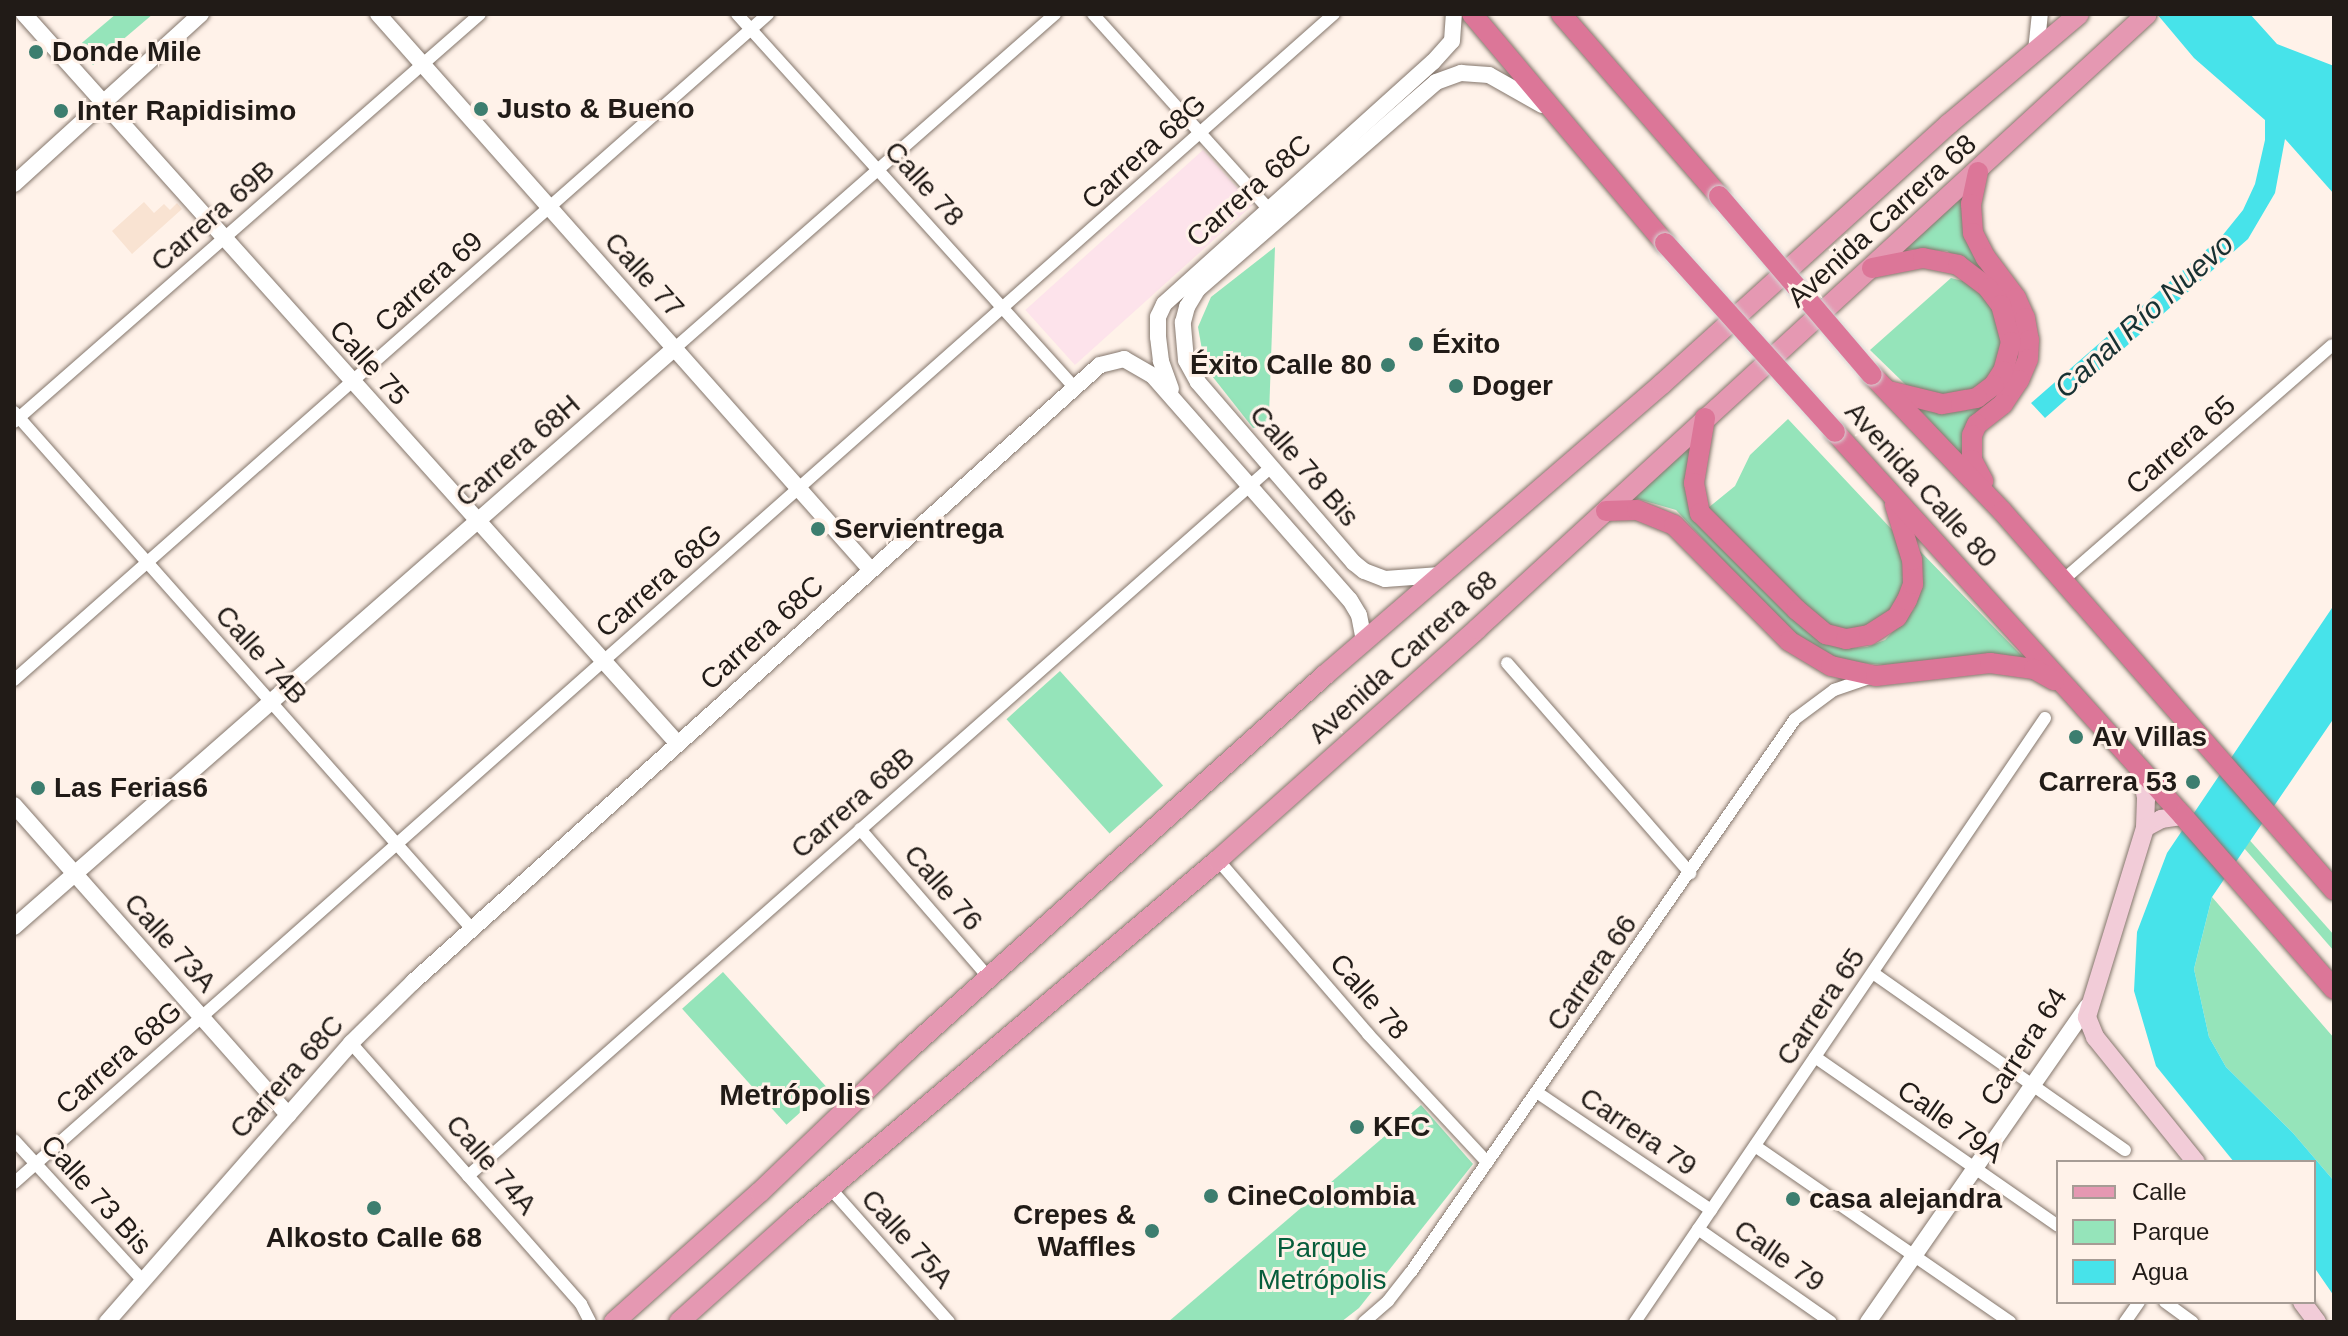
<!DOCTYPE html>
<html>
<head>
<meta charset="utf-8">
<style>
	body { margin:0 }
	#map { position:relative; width:2348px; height:1336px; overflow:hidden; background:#fff2e9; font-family:Arial,sans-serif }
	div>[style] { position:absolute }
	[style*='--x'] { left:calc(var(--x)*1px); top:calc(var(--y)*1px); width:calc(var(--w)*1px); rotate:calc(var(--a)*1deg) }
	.built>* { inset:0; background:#f9e3d2 }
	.education>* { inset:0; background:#fde3eb; transform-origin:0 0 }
	.green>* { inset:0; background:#95e4ba; transform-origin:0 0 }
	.water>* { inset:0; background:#47e3ea }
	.roads { filter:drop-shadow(0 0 2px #84766c) drop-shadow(0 0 2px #84766c) }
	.minor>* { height:12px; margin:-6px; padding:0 6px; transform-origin:6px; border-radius:6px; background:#fff }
	.tertiary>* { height:16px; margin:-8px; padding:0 8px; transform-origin:8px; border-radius:8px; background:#fff }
	.secondary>* { height:18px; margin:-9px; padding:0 9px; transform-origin:9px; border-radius:9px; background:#f2ccd8 }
	.primary>* { height:20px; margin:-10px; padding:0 10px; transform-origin:10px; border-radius:10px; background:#e598b2 }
	.trunk>* { height:20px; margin:-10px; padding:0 10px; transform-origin:10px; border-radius:10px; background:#dc7698 }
	.bridges { filter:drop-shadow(0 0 2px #d7d6d5) drop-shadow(0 0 2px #d7d6d5) }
	.trunk-bridge>* { height:20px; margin:-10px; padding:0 10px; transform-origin:10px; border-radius:10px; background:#dc7698 }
	.dots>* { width:22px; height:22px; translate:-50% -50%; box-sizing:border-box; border:4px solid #fff2e9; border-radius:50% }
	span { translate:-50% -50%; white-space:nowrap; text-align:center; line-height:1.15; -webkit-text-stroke:6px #fff2e9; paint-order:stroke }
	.poi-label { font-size:28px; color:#211b17; font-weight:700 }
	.left { translate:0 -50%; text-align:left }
	.right { translate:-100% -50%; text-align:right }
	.street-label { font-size:28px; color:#211b17 }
	.park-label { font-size:28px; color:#075e3c }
	.water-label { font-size:30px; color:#183132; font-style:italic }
	.neighbourhood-label { font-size:30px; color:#211b17; font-weight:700 }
	.frame { position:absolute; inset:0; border:16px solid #211b17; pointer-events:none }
	.legend { position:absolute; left:2056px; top:1160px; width:260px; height:144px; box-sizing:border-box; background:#fff2e9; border:2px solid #a69c95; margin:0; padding:10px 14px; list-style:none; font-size:24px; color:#211b17 }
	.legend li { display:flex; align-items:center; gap:16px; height:40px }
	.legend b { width:40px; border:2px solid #a69c95 }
</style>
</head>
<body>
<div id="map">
	<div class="built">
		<i style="clip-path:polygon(144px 202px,154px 213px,164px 204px,170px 210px,177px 203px,182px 209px,132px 254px,112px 231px)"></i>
	</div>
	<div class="education">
		<i style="left:1203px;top:150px;width:74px;height:239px;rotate:48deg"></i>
	</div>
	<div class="green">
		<i style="clip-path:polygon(116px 14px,153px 14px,93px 65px,77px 47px)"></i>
		<i style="clip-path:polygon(1969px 190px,1967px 239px,1986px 276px,1947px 251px,1905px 249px)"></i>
		<i style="clip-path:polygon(1275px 247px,1269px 415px,1264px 426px,1253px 428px,1205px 367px,1198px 327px,1211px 297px)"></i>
		<i style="clip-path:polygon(1951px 278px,1971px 283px,1991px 304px,2001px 324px,2001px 348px,1997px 369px,1983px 383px,1960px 395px,1937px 396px,1906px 385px,1870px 350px)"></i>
		<i style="clip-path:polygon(1985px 403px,1966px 424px,1961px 456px,1916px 405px)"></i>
		<i style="clip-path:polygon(1788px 419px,1897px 535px,1907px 573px,1900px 601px,1883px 621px,1843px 631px,1820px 621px,1708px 508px,1735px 486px,1750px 455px)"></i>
		<i style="clip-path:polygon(1694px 440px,1689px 499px,1851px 648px,1867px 647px,1885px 640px,1914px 609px,1920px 590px,1919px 550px,2023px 657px,1976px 655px,1885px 665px,1837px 661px,1785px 627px,1676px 510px,1631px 497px)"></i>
		<i style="left:1060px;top:671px;width:154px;height:72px;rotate:48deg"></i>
		<i style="clip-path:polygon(2237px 826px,2334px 935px,2334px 951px,2230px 832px)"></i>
		<i style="clip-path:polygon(2212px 897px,2334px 1038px,2334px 1181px,2293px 1133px,2226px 1067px,2209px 1037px,2194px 969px)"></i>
		<i style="left:723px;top:972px;width:156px;height:55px;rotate:48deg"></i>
		<i style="clip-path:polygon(1421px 1105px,1473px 1164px,1359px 1308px,1341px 1322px,1168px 1322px)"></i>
	</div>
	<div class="water">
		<i style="clip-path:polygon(2157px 14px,2250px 14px,2277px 44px,2334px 66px,2334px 194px,2285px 139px,2275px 193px,2248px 239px,2045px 418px,2031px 403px,2222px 236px,2243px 210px,2255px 184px,2265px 140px,2265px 120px,2194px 58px)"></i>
		<i style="clip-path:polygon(2334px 605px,2334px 718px,2212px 897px,2194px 969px,2209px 1037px,2226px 1067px,2293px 1133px,2334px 1181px,2334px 1296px,2314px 1267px,2314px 1162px,2234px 1162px,2156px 1066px,2134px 991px,2137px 932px,2167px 853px)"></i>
	</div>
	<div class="roads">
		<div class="minor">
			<i style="--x:737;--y:14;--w:503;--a:47.9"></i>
			<i style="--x:1093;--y:14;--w:269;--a:48"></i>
			<i style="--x:675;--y:348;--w:506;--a:-41.31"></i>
			<i style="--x:14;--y:412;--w:691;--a:48.46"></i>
			<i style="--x:14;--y:422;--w:619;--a:-41.2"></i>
			<i style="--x:2063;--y:580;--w:357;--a:-41.1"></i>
			<i style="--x:1507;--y:663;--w:279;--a:48.9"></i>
			<i style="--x:14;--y:680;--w:1006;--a:-41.45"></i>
			<i style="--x:860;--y:829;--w:197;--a:49.1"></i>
			<i style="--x:1218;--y:860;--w:230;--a:49.2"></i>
			<i style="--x:1368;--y:1034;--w:175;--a:47.1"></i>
			<i style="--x:1873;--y:973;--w:308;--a:35.1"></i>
			<i style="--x:351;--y:1043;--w:348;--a:48.6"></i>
			<i style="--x:581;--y:1304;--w:20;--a:63"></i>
			<i style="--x:1815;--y:1057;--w:296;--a:34.8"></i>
			<i style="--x:1538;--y:1093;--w:209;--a:34.1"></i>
			<i style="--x:14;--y:1140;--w:191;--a:47.5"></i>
			<i style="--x:1755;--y:1146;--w:310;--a:34.6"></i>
			<i style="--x:468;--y:1176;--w:1071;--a:-41.44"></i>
			<i style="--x:14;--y:1183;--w:1763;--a:-41.53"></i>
			<i style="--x:830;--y:1188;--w:179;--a:48.4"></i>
			<i style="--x:1698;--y:1229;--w:162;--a:35"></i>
			<i style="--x:2165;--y:1302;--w:34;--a:36"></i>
			<i style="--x:1364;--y:1322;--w:32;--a:-41"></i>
			<i style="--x:1388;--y:1301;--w:37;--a:-52"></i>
			<i style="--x:1411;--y:1272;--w:673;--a:-55.22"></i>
			<i style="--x:1795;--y:719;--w:49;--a:-36.6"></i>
			<i style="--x:1834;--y:690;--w:37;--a:-19"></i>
			<i style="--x:1635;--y:1322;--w:730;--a:-55.83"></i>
			<i style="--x:2125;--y:1322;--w:24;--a:-55"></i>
		</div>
		<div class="tertiary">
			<i style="--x:24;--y:14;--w:980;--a:48.14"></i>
			<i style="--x:378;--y:14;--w:743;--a:48.44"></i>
			<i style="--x:2036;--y:51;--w:37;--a:-84"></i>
			<i style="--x:14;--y:184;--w:253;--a:-42.3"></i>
			<i style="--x:1171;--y:389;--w:30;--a:-110"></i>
			<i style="--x:1161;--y:361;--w:24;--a:-97"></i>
			<i style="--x:1158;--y:337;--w:20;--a:-90"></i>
			<i style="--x:1158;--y:317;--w:14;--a:-65"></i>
			<i style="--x:1164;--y:304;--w:362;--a:-42"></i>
			<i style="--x:1433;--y:62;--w:28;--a:-48"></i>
			<i style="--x:1452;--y:41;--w:27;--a:-86"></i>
			<i style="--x:1440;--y:575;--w:55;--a:175.8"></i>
			<i style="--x:1385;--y:579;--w:22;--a:-159"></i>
			<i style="--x:1364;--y:571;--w:13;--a:-141"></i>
			<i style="--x:1354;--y:563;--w:239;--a:-130.8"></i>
			<i style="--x:1198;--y:382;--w:25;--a:-119"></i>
			<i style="--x:1186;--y:360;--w:38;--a:-95"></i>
			<i style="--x:1183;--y:322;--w:16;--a:-75"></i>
			<i style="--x:1187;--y:307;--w:21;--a:-59"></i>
			<i style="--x:1198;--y:289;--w:315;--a:-41"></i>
			<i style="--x:1436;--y:82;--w:27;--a:-20"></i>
			<i style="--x:1461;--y:73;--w:28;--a:4"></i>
			<i style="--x:1489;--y:75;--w:61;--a:29.5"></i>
			<i style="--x:14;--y:805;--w:414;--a:48.5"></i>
			<i style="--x:14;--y:927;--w:879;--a:-41.22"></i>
			<i style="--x:107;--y:1322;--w:371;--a:-48.8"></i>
			<i style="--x:351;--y:1043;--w:87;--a:-44.5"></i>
			<i style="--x:413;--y:982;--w:923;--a:-41.93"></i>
			<i style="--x:1100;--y:365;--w:25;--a:-14"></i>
			<i style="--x:1124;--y:359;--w:34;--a:30"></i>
			<i style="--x:1153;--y:376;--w:298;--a:48.7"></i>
			<i style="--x:1350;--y:600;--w:17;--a:59"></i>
			<i style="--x:1359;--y:615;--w:26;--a:79"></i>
			<i style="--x:1868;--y:1322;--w:384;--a:-55.2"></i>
		</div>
		<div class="secondary">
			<i style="--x:2140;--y:769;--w:30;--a:78"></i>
			<i style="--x:2146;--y:798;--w:30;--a:92"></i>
			<i style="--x:2145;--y:828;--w:198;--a:107.1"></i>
			<i style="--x:2087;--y:1017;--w:22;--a:68"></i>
			<i style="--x:2095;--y:1037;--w:161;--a:51.1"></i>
			<i style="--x:2145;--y:828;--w:18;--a:-29"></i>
			<i style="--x:2161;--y:819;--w:22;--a:-8"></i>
			<i style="--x:2302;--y:1302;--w:25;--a:53"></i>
		</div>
		<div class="primary">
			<i style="--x:614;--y:1322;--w:195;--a:-41.7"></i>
			<i style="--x:760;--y:1192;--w:202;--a:-43.8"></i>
			<i style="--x:906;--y:1052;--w:564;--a:-41.98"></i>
			<i style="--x:1325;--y:675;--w:445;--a:-40.8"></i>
			<i style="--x:1662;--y:384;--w:387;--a:-42.2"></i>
			<i style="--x:1949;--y:124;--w:170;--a:-40.2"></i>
			<i style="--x:679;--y:1322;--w:157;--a:-41.9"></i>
			<i style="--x:796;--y:1217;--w:553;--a:-40.23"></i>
			<i style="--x:1218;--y:860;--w:347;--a:-41.7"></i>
			<i style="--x:1477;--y:629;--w:909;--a:-42.55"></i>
		</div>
		<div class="trunk">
			<i style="--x:1472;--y:14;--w:299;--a:49.9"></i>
			<i style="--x:1561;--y:14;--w:241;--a:49"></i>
			<i style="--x:1978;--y:172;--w:33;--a:102"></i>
			<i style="--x:1971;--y:204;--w:29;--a:86"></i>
			<i style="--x:1973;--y:233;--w:28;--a:63"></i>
			<i style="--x:1986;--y:258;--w:50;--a:53.1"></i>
			<i style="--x:2016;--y:298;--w:22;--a:66"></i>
			<i style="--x:2025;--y:318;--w:22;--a:80"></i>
			<i style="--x:2029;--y:340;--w:19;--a:93"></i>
			<i style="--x:2028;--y:359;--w:23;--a:113"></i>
			<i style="--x:2019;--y:380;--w:29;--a:124"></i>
			<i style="--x:2003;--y:404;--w:33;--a:142"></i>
			<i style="--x:1977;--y:424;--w:12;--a:114"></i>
			<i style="--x:1972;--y:435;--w:25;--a:90"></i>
			<i style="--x:1972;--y:460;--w:24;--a:62"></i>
			<i style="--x:1872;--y:268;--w:52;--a:-11.1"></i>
			<i style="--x:1923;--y:258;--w:36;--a:11"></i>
			<i style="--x:1958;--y:265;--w:38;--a:37"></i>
			<i style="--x:1988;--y:288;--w:21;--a:53"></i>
			<i style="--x:2001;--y:305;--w:38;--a:75"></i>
			<i style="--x:2011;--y:342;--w:30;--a:105"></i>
			<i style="--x:2003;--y:371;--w:17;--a:123"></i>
			<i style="--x:1994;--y:385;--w:21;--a:143"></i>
			<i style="--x:1977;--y:398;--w:36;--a:170"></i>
			<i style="--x:1942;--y:404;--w:55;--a:-166.2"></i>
			<i style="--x:1872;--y:375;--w:188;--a:46.3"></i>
			<i style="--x:2002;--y:511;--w:504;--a:48.78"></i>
			<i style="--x:1705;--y:418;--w:66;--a:99.6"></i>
			<i style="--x:1694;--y:483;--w:31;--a:79"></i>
			<i style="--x:1700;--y:513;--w:137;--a:45"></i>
			<i style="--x:1797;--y:610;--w:38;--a:40"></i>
			<i style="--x:1826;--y:634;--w:21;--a:14"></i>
			<i style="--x:1846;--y:639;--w:23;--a:-10"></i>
			<i style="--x:1869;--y:635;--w:33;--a:-33"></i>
			<i style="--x:1897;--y:617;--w:20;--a:-60"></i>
			<i style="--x:1907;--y:600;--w:17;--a:-69"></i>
			<i style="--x:1913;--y:584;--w:24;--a:-92"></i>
			<i style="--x:1912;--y:560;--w:58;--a:-107.2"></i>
			<i style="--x:1835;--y:432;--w:518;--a:47.82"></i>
			<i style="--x:2183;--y:816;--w:230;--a:48.9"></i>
			<i style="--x:1606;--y:511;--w:31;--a:-2"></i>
			<i style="--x:1637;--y:510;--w:40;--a:22"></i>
			<i style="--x:1674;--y:525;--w:163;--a:45.2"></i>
			<i style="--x:1789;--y:641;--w:49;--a:30.8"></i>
			<i style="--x:1831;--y:666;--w:46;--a:12.5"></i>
			<i style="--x:1876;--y:676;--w:115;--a:-6.5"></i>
			<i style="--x:1990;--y:663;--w:44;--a:7.8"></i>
			<i style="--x:2034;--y:669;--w:23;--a:29"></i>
		</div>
	</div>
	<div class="bridges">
		<div class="trunk-bridge">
			<i style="--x:1719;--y:196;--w:235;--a:49.5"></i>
			<i style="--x:1665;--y:243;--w:254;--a:48"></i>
		</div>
	</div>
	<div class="dots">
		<i style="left:36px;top:52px;background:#3d7e6f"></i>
		<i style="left:481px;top:109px;background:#3d7e6f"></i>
		<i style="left:61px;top:111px;background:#3d7e6f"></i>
		<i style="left:1416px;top:344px;background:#3d7e6f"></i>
		<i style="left:1388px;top:365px;background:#3d7e6f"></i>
		<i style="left:1456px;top:386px;background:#3d7e6f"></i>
		<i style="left:818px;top:529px;background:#3d7e6f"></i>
		<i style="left:2076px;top:737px;background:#3d7e6f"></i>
		<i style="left:2193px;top:782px;background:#3d7e6f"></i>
		<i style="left:38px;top:788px;background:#3d7e6f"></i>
		<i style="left:1357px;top:1127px;background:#3d7e6f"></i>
		<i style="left:1211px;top:1196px;background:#3d7e6f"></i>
		<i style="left:1793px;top:1199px;background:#3d7e6f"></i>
		<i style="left:374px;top:1208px;background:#3d7e6f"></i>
		<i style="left:1152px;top:1231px;background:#3d7e6f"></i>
	</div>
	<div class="poi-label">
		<span class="left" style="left:52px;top:52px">Donde Mile</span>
		<span class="left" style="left:497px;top:109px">Justo &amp; Bueno</span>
		<span class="left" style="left:77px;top:111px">Inter Rapidisimo</span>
		<span class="left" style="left:1432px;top:344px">Éxito</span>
		<span class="right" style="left:1372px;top:365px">Éxito Calle 80</span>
		<span class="left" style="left:1472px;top:386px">Doger</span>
		<span class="left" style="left:834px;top:529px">Servientrega</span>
		<span class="left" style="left:2092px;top:737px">Av Villas</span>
		<span class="right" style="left:2177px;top:782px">Carrera 53</span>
		<span class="left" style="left:54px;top:788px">Las Ferias6</span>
		<span class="left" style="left:1373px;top:1127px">KFC</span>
		<span class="left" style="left:1227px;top:1196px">CineColombia</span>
		<span class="left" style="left:1809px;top:1199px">casa alejandra</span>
		<span class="right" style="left:1136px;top:1231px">Crepes &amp;<br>Waffles</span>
		<span style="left:374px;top:1238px">Alkosto Calle 68</span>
	</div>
	<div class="street-label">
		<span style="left:1144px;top:152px;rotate:-42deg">Carrera 68G</span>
		<span style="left:924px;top:184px;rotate:48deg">Calle 78</span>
		<span style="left:1249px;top:191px;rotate:-41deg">Carrera 68C</span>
		<span style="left:213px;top:216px;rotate:-41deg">Carrera 69B</span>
		<span style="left:1882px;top:221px;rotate:-42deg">Avenida Carrera 68</span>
		<span style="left:644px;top:275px;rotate:48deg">Calle 77</span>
		<span style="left:429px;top:282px;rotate:-42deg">Carrera 69</span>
		<span style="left:369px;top:363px;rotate:48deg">Calle 75</span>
		<span style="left:2181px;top:445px;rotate:-41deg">Carrera 65</span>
		<span style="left:518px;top:451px;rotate:-41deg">Carrera 68H</span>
		<span style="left:1304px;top:466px;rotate:49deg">Calle 78 Bis</span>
		<span style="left:1921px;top:485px;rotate:48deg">Avenida Calle 80</span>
		<span style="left:659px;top:581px;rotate:-41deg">Carrera 68G</span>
		<span style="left:762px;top:633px;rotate:-42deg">Carrera 68C</span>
		<span style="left:261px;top:655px;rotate:48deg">Calle 74B</span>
		<span style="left:1403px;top:657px;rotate:-42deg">Avenida Carrera 68</span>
		<span style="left:853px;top:803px;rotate:-41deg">Carrera 68B</span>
		<span style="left:943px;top:888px;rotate:49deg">Calle 76</span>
		<span style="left:170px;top:943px;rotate:48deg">Calle 73A</span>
		<span style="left:1592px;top:973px;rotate:-55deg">Carrera 66</span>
		<span style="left:1369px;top:997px;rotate:49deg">Calle 78</span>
		<span style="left:1821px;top:1007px;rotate:-56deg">Carrera 65</span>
		<span style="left:2024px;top:1047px;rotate:-57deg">Carrera 64</span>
		<span style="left:119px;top:1058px;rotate:-41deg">Carrera 68G</span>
		<span style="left:287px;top:1077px;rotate:-48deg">Carrera 68C</span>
		<span style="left:1950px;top:1122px;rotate:35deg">Calle 79A</span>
		<span style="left:1638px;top:1132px;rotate:34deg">Carrera 79</span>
		<span style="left:491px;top:1165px;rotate:49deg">Calle 74A</span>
		<span style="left:96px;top:1195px;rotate:48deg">Calle 73 Bis</span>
		<span style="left:907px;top:1239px;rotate:48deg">Calle 75A</span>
		<span style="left:1779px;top:1256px;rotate:35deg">Calle 79</span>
	</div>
	<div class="park-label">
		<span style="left:1322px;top:1264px">Parque<br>Metrópolis</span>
	</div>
	<div class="water-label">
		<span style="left:2144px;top:316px;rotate:-42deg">Canal Río Nuevo</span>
	</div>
	<div class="neighbourhood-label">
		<span style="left:795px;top:1095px">Metrópolis</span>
	</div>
	<div class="frame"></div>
	<ul class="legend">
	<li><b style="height:10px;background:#e598b2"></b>Calle</li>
	<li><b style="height:22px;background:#95e4ba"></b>Parque</li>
	<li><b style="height:22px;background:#47e3ea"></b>Agua</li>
	</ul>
</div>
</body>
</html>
